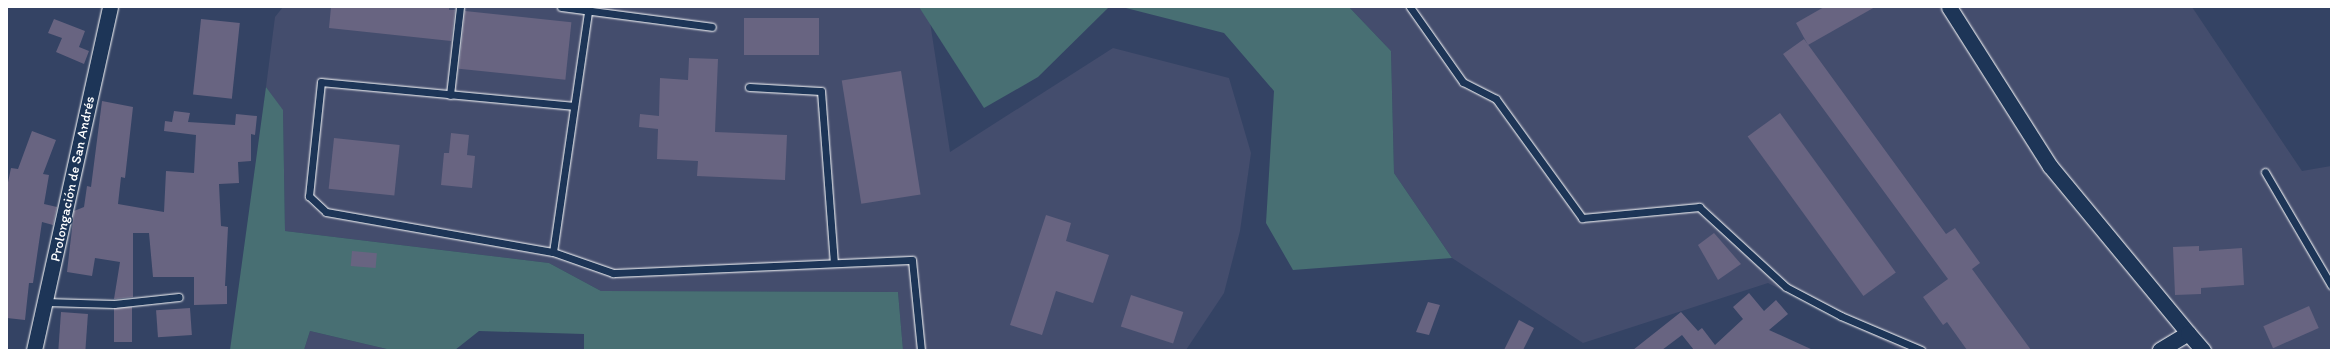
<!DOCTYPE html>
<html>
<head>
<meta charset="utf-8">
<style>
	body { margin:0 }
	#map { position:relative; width:2338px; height:357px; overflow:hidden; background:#344364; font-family:Itim,sans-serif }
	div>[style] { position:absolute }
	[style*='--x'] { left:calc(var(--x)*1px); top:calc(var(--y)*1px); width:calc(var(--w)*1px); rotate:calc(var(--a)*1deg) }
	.built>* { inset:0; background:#444d6d }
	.green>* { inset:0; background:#486f73 }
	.building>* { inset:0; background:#686481; transform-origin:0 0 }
	.roads { filter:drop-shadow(0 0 1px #fff) drop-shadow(0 0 1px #fff) }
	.lane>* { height:7px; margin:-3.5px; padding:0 3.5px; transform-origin:3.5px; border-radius:3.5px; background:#1d3557 }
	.street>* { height:15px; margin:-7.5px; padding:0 7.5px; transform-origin:7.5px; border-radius:7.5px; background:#1d3557 }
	span { translate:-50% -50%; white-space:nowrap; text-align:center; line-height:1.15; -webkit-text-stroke:3px #1d3557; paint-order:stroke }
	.street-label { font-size:14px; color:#fff }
	.frame { position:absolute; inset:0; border:8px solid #fff; pointer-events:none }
</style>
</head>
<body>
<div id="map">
	<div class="built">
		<i style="clip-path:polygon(283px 7px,919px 7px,930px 22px,950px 152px,1113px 48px,1229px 78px,1251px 153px,1240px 231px,1224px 293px,1186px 350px,903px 350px,898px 292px,601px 291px,549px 263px,285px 231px,283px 111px,266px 87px,275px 17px)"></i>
		<i style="clip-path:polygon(1349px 7px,2192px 7px,2302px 171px,2331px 166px,2331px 350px,1901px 350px,1768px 283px,1583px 343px,1452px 258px,1394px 173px,1391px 51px)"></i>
		<i style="clip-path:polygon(310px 331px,391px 350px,304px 350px)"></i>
	</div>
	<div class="green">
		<i style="clip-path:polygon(919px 7px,1109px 7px,1038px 77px,984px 108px)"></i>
		<i style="clip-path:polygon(1122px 7px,1349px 7px,1391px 51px,1394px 173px,1452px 258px,1293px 270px,1266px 223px,1274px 91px,1224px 33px)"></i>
		<i style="clip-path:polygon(266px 87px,283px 110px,285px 231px,549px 263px,601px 291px,898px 292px,903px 350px,584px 350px,584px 334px,479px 331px,455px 350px,391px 350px,310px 331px,304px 350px,230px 350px)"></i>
	</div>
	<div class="building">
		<i style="clip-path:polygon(331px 7px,449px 7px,449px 10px,455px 10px,451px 41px,329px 28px)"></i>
		<i style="clip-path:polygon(1824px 7px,1875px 7px,1808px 45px,1796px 23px)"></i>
		<i style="left:465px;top:11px;width:107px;height:58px;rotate:6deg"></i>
		<i style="left:744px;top:18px;width:75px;height:37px"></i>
		<i style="clip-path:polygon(54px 19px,85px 31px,79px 47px,89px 51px,84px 64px,56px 52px,62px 38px,48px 33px)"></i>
		<i style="left:201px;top:19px;width:39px;height:76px;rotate:6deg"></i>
		<i style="clip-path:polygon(1804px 39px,1946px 234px,1955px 228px,1980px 263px,1972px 269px,2031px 350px,1967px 350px,1947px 322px,1943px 325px,1923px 297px,1948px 279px,1783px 54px)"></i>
		<i style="clip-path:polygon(689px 58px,718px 59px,715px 132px,787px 135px,785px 180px,697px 176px,698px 161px,657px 159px,658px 129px,639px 127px,640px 114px,659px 116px,660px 78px,688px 80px)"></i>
		<i style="left:901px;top:71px;width:125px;height:60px;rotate:81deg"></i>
		<i style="clip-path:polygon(102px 101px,133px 107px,125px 178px,121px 177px,118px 204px,164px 212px,166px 171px,194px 173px,196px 135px,164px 131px,165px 121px,172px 122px,174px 111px,190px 113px,188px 122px,235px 125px,236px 114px,257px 116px,255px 135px,251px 134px,251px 161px,238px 162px,239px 183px,219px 184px,221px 226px,228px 227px,225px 286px,227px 286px,227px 304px,194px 305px,194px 277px,153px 277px,149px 233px,133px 233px,133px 297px,114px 299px,120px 262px,95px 258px,92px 276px,67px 272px,74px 211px,84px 207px,87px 186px,91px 187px)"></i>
		<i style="left:1780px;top:113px;width:197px;height:40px;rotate:54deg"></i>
		<i style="clip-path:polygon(32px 131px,56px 140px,43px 174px,49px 175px,44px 204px,57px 207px,53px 225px,42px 222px,33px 283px,29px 283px,25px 320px,7px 318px,7px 187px,11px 168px,18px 169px)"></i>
		<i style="clip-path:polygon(451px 133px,469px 135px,467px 155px,475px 156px,472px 188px,441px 185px,444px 153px,449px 153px)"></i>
		<i style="left:334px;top:138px;width:66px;height:51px;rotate:6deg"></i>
		<i style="clip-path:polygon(1046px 215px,1071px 223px,1066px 241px,1109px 255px,1093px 303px,1056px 291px,1042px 335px,1010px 325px)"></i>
		<i style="clip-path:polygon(1714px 233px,1741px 264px,1718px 280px,1698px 245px)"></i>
		<i style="clip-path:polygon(2199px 246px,2199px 251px,2242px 248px,2244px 285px,2201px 288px,2201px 294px,2175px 295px,2173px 247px)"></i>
		<i style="left:352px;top:251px;width:25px;height:15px;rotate:5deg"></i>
		<i style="clip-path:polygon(1749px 293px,1764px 311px,1776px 300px,1788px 314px,1769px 330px,1813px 350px,1694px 350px,1682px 335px,1662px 350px,1633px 350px,1681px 312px,1698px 331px,1702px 328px,1715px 345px,1743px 319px,1733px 307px)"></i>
		<i style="left:1131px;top:295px;width:55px;height:33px;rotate:18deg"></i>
		<i style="clip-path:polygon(1428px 302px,1440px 305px,1429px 335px,1416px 332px)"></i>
		<i style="left:2309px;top:306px;width:24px;height:50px;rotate:66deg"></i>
		<i style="left:132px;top:307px;width:35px;height:18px;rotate:90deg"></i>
		<i style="left:190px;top:308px;width:27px;height:34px;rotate:86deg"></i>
		<i style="left:61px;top:312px;width:27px;height:38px;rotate:4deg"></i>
		<i style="clip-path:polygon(1519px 320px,1534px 328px,1523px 350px,1504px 350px)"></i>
	</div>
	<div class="roads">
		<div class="lane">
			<i style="--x:561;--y:7;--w:152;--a:7.5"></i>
			<i style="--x:1410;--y:7;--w:92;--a:54.8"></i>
			<i style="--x:1463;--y:82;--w:37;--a:27"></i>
			<i style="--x:1496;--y:99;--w:147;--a:54.1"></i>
			<i style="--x:1582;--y:218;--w:118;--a:-5.4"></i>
			<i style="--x:1699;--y:207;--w:118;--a:42.6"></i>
			<i style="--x:1786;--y:287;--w:62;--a:27.8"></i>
			<i style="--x:1841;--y:316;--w:87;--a:23"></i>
			<i style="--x:749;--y:87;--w:72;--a:3.2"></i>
			<i style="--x:821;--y:91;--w:171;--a:85.7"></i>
			<i style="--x:450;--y:95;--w:89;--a:-83.5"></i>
			<i style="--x:574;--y:106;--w:254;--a:-174.6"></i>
			<i style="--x:321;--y:82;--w:115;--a:96"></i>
			<i style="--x:309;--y:196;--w:23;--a:43"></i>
			<i style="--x:326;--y:212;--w:230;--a:10"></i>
			<i style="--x:553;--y:252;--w:64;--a:19.3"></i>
			<i style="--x:613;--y:273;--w:299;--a:-2.5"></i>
			<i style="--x:912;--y:260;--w:90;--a:84.3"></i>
			<i style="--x:2265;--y:172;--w:131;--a:59.7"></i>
			<i style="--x:553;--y:252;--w:244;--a:-81.7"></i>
			<i style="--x:46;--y:302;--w:68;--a:1.7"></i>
			<i style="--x:114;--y:304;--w:65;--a:-6.1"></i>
		</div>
		<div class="street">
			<i style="--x:1949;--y:7;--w:188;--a:57.6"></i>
			<i style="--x:2050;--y:166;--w:217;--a:50.4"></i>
			<i style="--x:2188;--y:333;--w:33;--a:149"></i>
			<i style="--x:2188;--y:333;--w:23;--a:49"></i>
			<i style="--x:34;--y:350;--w:351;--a:-77.5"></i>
		</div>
	</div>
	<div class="street-label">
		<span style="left:73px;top:179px;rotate:-78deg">Prolongación de San Andrés</span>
	</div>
	<div class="frame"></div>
</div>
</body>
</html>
